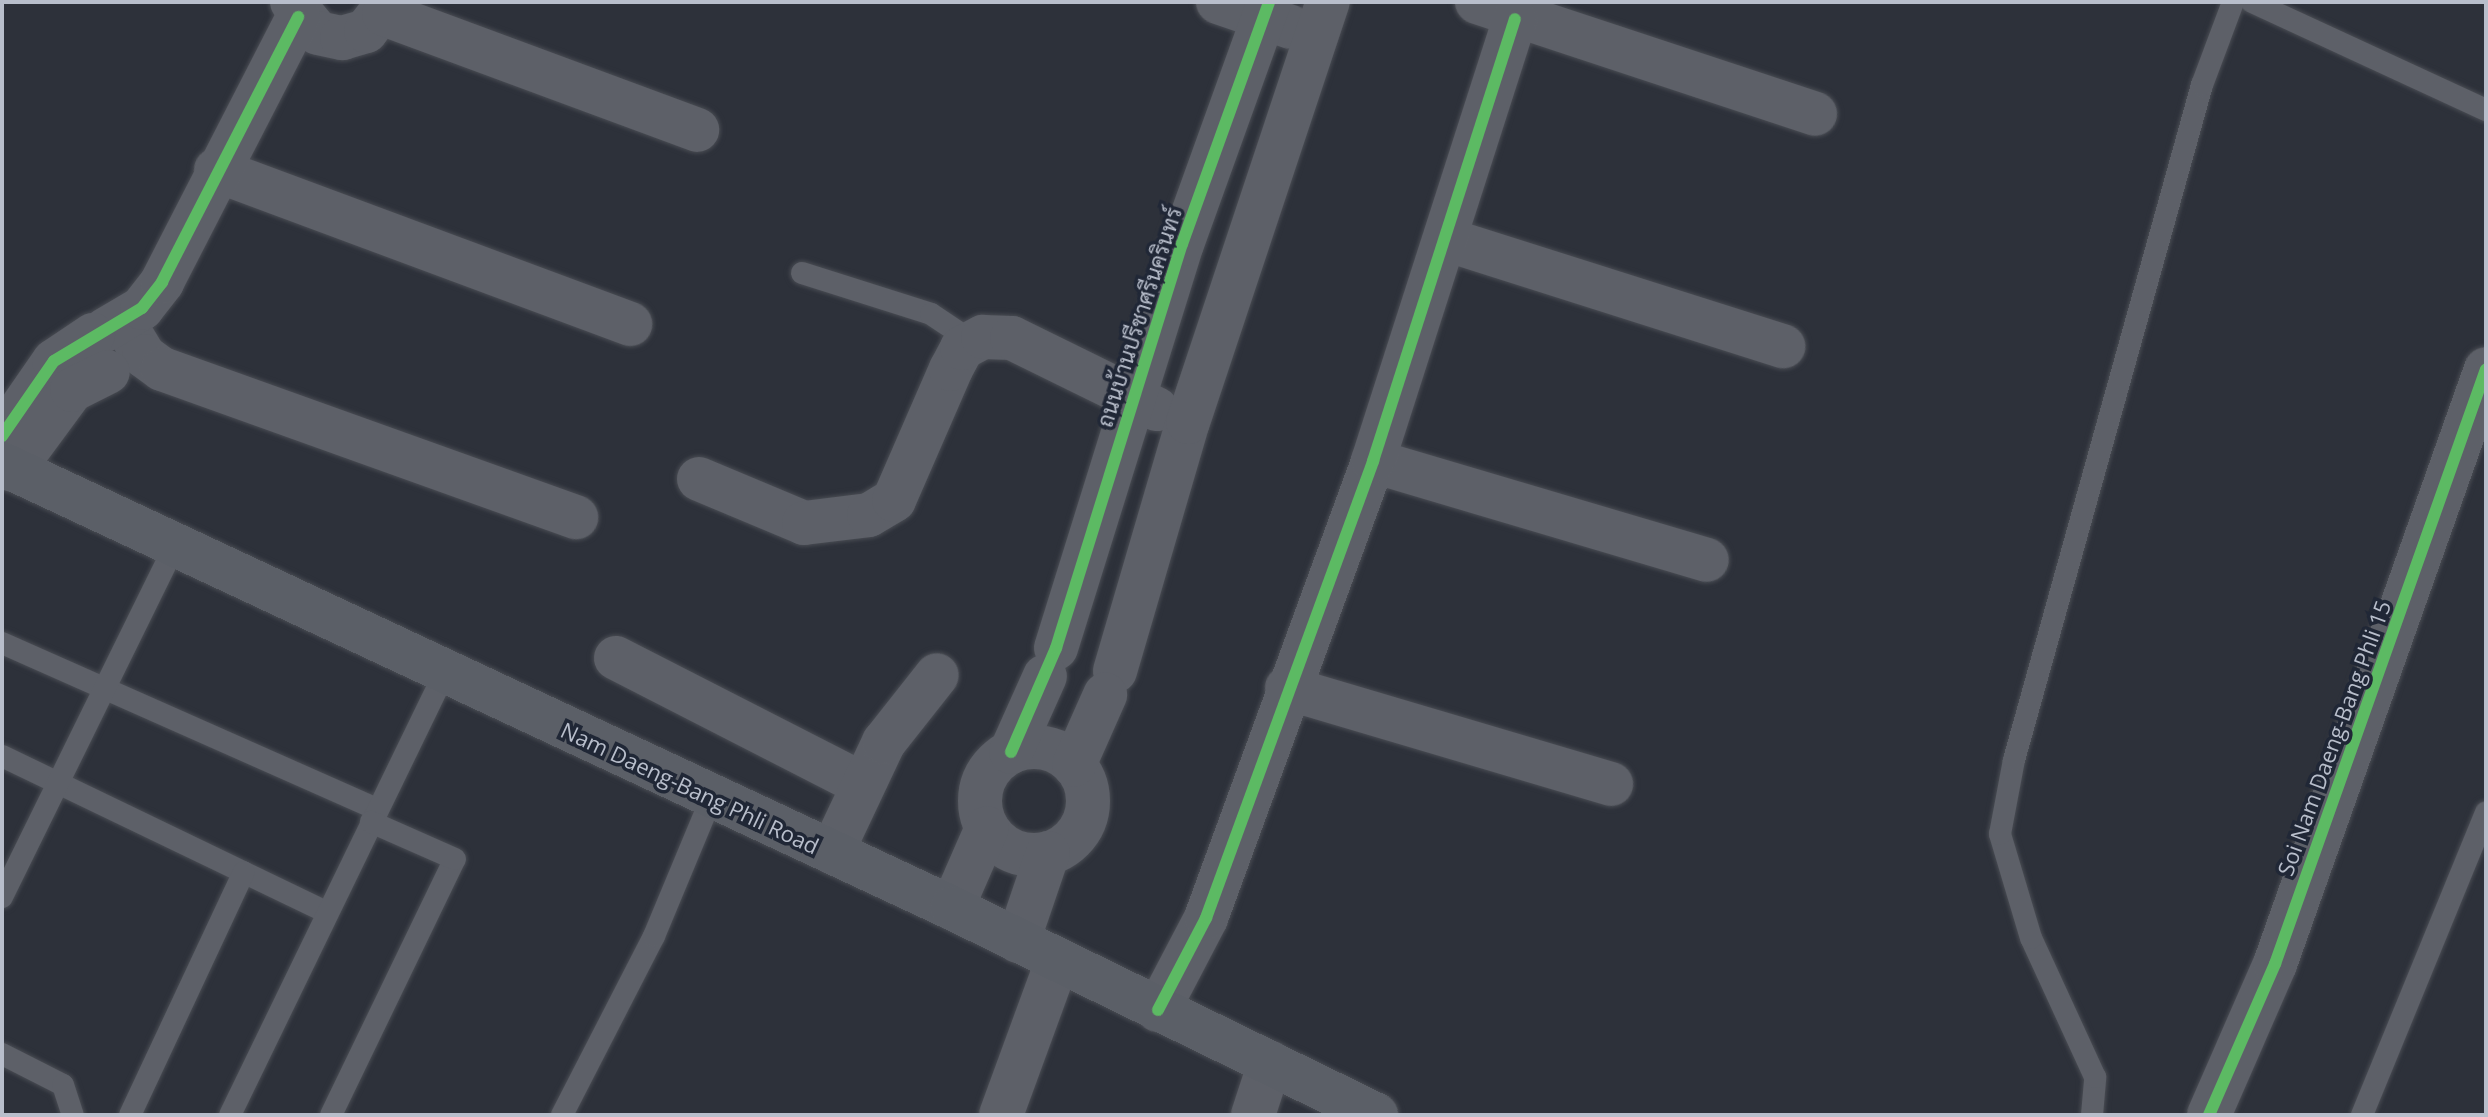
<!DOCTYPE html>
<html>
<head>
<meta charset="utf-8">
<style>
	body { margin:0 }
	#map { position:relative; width:2488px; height:1117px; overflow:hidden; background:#2d313a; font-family:"Open Sans",Sarabun,sans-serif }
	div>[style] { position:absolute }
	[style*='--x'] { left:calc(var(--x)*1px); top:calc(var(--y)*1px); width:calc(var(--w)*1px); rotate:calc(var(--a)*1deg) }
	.roads { filter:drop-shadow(0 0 2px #494c53) drop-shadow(0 0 2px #494c53) }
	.service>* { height:22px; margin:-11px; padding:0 11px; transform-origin:11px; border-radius:11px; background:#5d6068 }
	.minor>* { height:44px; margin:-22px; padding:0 22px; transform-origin:22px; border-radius:22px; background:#5d6068 }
	.minor>.ring { margin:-22px; padding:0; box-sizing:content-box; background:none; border:44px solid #5d6068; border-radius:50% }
	.secondary>* { height:44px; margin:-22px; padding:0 22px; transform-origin:22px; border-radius:22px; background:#5b5f67 }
	.cycleway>* { height:12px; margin:-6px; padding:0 6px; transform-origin:6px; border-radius:6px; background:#5cba63 }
	span { translate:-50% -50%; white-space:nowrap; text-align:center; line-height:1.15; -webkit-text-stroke:7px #202736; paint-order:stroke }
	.street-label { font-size:22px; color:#b8becb }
	.frame { position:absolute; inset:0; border:4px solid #b8becb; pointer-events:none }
</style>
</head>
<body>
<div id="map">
	<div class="roads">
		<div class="service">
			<i style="--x:2252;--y:2;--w:258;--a:24.8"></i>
			<i style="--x:802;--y:273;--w:135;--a:17.6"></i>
			<i style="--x:931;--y:314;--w:50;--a:33.7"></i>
			<i style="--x:2;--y:643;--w:410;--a:23.9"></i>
			<i style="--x:2;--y:756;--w:360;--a:25.7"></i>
			<i style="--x:2;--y:897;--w:391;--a:-63.8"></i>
			<i style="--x:2;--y:1054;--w:68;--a:26.9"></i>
			<i style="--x:63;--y:1085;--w:32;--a:72"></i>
			<i style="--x:130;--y:1115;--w:268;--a:-64.9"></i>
			<i style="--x:230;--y:1115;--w:489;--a:-64.1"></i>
			<i style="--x:331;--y:1115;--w:284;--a:-64.2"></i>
			<i style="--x:455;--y:859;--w:92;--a:-156.2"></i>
			<i style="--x:562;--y:1115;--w:201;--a:-62.8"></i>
			<i style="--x:654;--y:936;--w:151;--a:-67.4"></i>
			<i style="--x:2092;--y:1115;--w:38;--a:-85"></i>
			<i style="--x:2095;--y:1077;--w:153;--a:-114.7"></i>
			<i style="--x:2031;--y:938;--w:109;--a:-106.6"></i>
			<i style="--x:2000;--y:834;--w:75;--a:-79.3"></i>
			<i style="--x:2014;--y:760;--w:701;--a:-74.44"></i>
			<i style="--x:2202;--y:85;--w:89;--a:-69.5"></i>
			<i style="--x:2362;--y:1115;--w:327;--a:-67.7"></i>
		</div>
		<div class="minor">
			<i style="--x:292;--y:2;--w:40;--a:50"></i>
			<i style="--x:318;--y:33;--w:25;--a:12"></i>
			<i style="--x:342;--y:38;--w:25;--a:-16"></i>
			<i style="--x:366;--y:31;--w:37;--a:-52"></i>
			<i style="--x:1218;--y:2;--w:77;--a:18.9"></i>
			<i style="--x:1477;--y:2;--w:356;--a:18.3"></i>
			<i style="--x:384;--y:14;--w:334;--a:20.3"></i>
			<i style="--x:216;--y:170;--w:442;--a:20.4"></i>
			<i style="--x:1445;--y:239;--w:355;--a:17.6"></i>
			<i style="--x:123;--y:321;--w:41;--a:59"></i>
			<i style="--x:144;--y:356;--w:22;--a:36"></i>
			<i style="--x:162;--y:369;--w:440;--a:19.7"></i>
			<i style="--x:105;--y:330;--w:43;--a:-30.7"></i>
			<i style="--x:142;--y:308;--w:33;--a:-52"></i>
			<i style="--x:162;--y:282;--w:298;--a:-62.8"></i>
			<i style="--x:2;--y:436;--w:91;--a:-55.3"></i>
			<i style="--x:54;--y:361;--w:47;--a:-33.7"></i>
			<i style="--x:1373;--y:461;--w:348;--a:16.5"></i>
			<i style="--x:13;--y:470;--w:99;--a:-53.6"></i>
			<i style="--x:72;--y:390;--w:40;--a:-26.6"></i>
			<i style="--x:699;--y:479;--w:114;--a:22.7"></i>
			<i style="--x:804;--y:523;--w:65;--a:-7"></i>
			<i style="--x:869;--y:515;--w:29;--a:-31"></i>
			<i style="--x:894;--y:500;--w:143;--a:-66.5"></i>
			<i style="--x:951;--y:369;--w:24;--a:-62"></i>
			<i style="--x:962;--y:348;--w:24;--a:-28"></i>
			<i style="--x:983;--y:337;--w:29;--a:2"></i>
			<i style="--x:1012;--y:338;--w:161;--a:26.2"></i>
			<i style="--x:1056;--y:648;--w:423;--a:-72.7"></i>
			<i style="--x:1182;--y:244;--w:257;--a:-70.2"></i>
			<i style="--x:616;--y:658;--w:274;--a:27.1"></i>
			<i style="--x:1115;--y:671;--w:259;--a:-73.7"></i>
			<i style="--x:1188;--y:422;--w:443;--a:-71.6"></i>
			<i style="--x:1287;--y:688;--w:338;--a:16.5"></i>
			<i class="ring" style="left:980px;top:747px;width:64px;height:64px"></i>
			<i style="--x:1011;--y:752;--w:83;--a:-65.9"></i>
			<i style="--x:1074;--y:765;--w:77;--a:-66.1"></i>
			<i style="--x:832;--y:852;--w:122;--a:-64.7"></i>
			<i style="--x:884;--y:742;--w:85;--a:-51.7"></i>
			<i style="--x:952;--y:908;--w:87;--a:-66.4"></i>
			<i style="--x:1018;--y:941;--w:93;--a:-71.2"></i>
			<i style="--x:1158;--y:1010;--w:104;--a:-62.4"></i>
			<i style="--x:1206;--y:918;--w:487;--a:-69.9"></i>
			<i style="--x:1373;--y:461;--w:464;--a:-72.2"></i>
			<i style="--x:1001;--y:1115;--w:163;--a:-69.9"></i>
			<i style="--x:1253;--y:1115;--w:55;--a:-71.9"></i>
			<i style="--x:2209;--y:1115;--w:165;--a:-66.4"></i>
			<i style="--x:2275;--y:964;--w:631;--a:-70.47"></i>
		</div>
		<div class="secondary">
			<i style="--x:2;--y:464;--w:1049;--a:25.05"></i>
			<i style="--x:952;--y:908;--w:472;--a:26"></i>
		</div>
	</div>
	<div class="cycleway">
		<i style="--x:2;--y:436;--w:91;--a:-55.3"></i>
		<i style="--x:54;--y:361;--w:103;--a:-31.1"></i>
		<i style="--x:142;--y:308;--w:33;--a:-52"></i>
		<i style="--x:162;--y:282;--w:298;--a:-62.8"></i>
		<i style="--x:1011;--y:752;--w:113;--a:-66.6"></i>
		<i style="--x:1056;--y:648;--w:423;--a:-72.7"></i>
		<i style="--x:1182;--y:244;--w:257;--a:-70.2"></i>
		<i style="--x:1158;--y:1010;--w:104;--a:-62.4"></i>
		<i style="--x:1206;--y:918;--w:487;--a:-69.9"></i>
		<i style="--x:1373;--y:461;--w:464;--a:-72.2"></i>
		<i style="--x:2209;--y:1115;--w:165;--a:-66.4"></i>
		<i style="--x:2275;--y:964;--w:631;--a:-70.47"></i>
	</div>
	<div class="street-label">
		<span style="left:1139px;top:317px;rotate:-72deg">ถนนบ้านปรีชาศรีนครินทร์</span>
		<span style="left:2334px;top:738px;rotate:-70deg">Soi Nam Daeng-Bang Phli 15</span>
		<span style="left:690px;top:788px;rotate:25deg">Nam Daeng-Bang Phli Road</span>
	</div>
	<div class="frame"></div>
</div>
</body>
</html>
